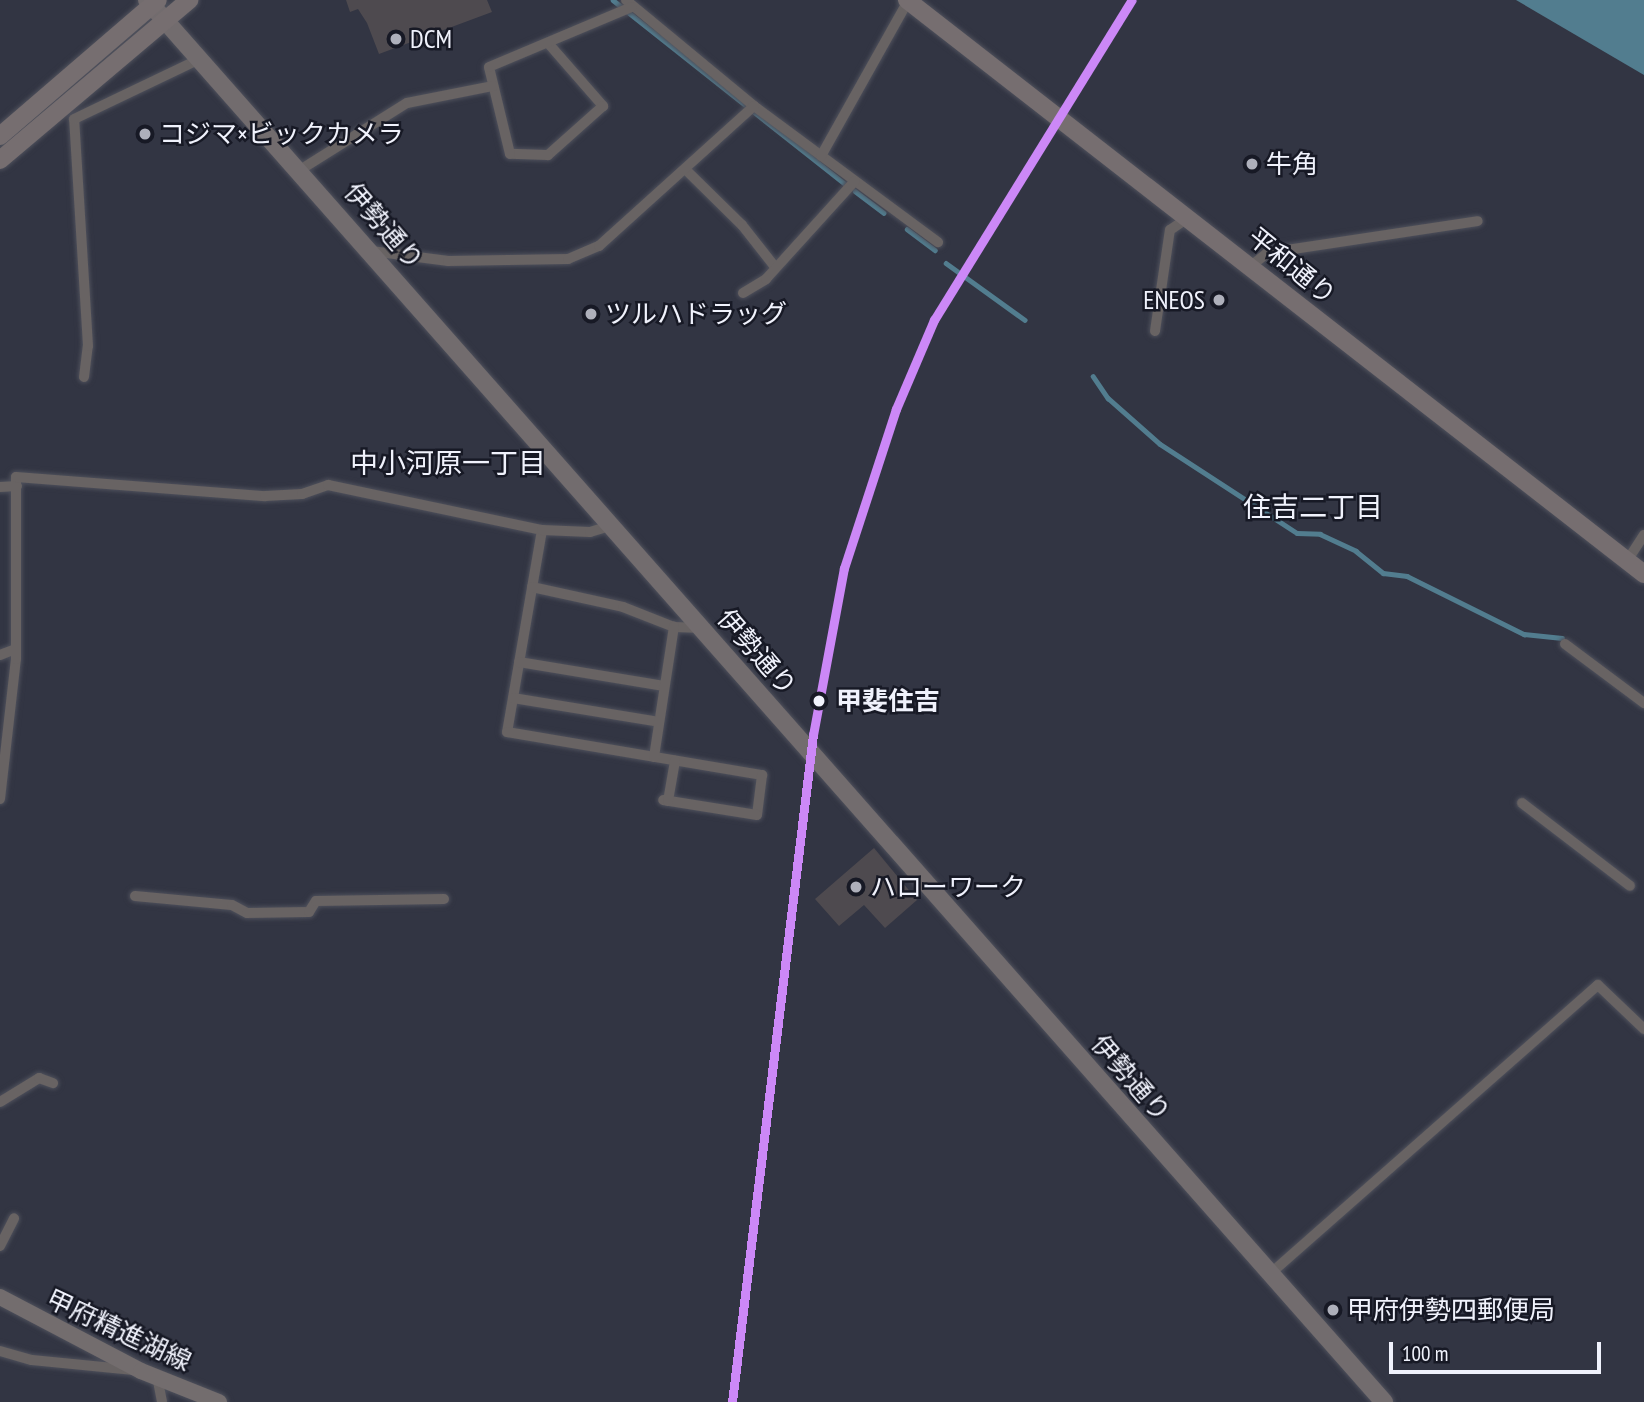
<!DOCTYPE html>
<html>
<head>
<meta charset="utf-8">
<style>
	body { margin:0 }
	#map { position:relative; width:1644px; height:1402px; overflow:hidden; background:#323543; font-family:"PT Sans Narrow","Noto Sans JP",sans-serif }
	div>[style] { position:absolute }
	[style*='--x'] { left:calc(var(--x)*1px); top:calc(var(--y)*1px); width:calc(var(--w)*1px); rotate:calc(var(--a)*1deg) }
	.water>* { inset:0; background:#527d8f }
	.stream>* { height:4.5px; margin:-2.25px; padding:0 2.25px; transform-origin:2.25px; border-radius:2.25px; background:#527d8f }
	.building>* { inset:0; background:#4e4a4f }
	.roads { filter:drop-shadow(0 0 2px #4e505b) drop-shadow(0 0 2px #4e505b) }
	.minor>* { height:10px; margin:-5px; padding:0 5px; transform-origin:5px; border-radius:5px; background:#686363 }
	.secondary>* { height:16px; margin:-8px; padding:0 8px; transform-origin:8px; border-radius:8px; background:#736d6e }
	.primary>* { height:18px; margin:-9px; padding:0 9px; transform-origin:9px; border-radius:9px; background:#726c6e }
	.trunk>* { height:18px; margin:-9px; padding:0 9px; transform-origin:9px; border-radius:9px; background:#766e70 }
	.rail-1>* { height:9px; margin:-4.5px; padding:0 4.5px; transform-origin:4.5px; border-radius:4.5px; background:#cc88f7 }
	.dots>* { width:19px; height:19px; translate:-50% -50%; box-sizing:border-box; border:4px solid #171925; border-radius:50% }
	span { translate:-50% -50%; white-space:nowrap; text-align:center; line-height:1.15; -webkit-text-stroke:5px #171925; paint-order:stroke }
	.poi-label { font-size:26px; color:#f0f2fc }
	.left { translate:0 -50%; text-align:left }
	.right { translate:-100% -50%; text-align:right }
	.street-label { font-size:26px; color:#f0f2fc }
	.stop-label { font-size:26px; color:#f0f2fc; font-weight:700 }
	.neighbourhood-label { font-size:28px; color:#f0f2fc }
	.scale { position:absolute; left:1389px; top:1342px; width:212px; height:32px; box-sizing:border-box; border:4px solid #f0f2fc; border-top:0; padding-left:9px; font-size:21px; line-height:24px; white-space:nowrap; color:#f0f2fc; -webkit-text-stroke:5px #171925; paint-order:stroke }
</style>
</head>
<body>
<div id="map">
	<div class="water">
		<i style="clip-path:polygon(1516px 0,1644px 0,1644px 75px)"></i>
	</div>
	<div class="stream">
		<i style="--x:613;--y:0;--w:296;--a:38.4"></i>
		<i style="--x:855;--y:191;--w:36;--a:37"></i>
		<i style="--x:907;--y:229;--w:35;--a:37"></i>
		<i style="--x:946;--y:263;--w:97;--a:35.8"></i>
		<i style="--x:1093;--y:376;--w:27;--a:56"></i>
		<i style="--x:1108;--y:398;--w:69;--a:41.5"></i>
		<i style="--x:1160;--y:444;--w:163;--a:33"></i>
		<i style="--x:1297;--y:533;--w:23;--a:2"></i>
		<i style="--x:1320;--y:534;--w:40;--a:25"></i>
		<i style="--x:1356;--y:551;--w:35;--a:39"></i>
		<i style="--x:1383;--y:573;--w:24;--a:7"></i>
		<i style="--x:1407;--y:576;--w:131;--a:26.4"></i>
		<i style="--x:1524;--y:634;--w:38;--a:6"></i>
	</div>
	<div class="building">
		<i style="clip-path:polygon(346px 0,487px 0,492px 12px,379px 54px,367px 23px,358px 9px,350px 12px)"></i>
		<i style="clip-path:polygon(874px 848px,917px 900px,885px 928px,864px 905px,839px 926px,815px 899px)"></i>
	</div>
	<div class="roads">
		<div class="minor">
			<i style="--x:626;--y:0;--w:166;--a:39.6"></i>
			<i style="--x:754;--y:106;--w:229;--a:36.5"></i>
			<i style="--x:548;--y:43;--w:84;--a:48.9"></i>
			<i style="--x:603;--y:106;--w:74;--a:138.3"></i>
			<i style="--x:548;--y:155;--w:38;--a:-178"></i>
			<i style="--x:510;--y:154;--w:89;--a:-103.6"></i>
			<i style="--x:489;--y:67;--w:155;--a:-22.8"></i>
			<i style="--x:821;--y:156;--w:178;--a:-60.7"></i>
			<i style="--x:685;--y:169;--w:80;--a:44.5"></i>
			<i style="--x:742;--y:225;--w:53;--a:51.8"></i>
			<i style="--x:300;--y:170;--w:126;--a:-32.1"></i>
			<i style="--x:407;--y:103;--w:88;--a:-11.2"></i>
			<i style="--x:371;--y:251;--w:78;--a:7.4"></i>
			<i style="--x:448;--y:261;--w:120;--a:-1"></i>
			<i style="--x:568;--y:259;--w:34;--a:-23"></i>
			<i style="--x:599;--y:246;--w:209;--a:-42.1"></i>
			<i style="--x:1251;--y:266;--w:21;--a:-39"></i>
			<i style="--x:1267;--y:253;--w:213;--a:-8.6"></i>
			<i style="--x:743;--y:293;--w:27;--a:-31"></i>
			<i style="--x:766;--y:279;--w:132;--a:-47.8"></i>
			<i style="--x:1155;--y:331;--w:102;--a:-81.6"></i>
			<i style="--x:1170;--y:230;--w:22;--a:-34"></i>
			<i style="--x:84;--y:377;--w:31;--a:-83"></i>
			<i style="--x:88;--y:346;--w:227;--a:-93.5"></i>
			<i style="--x:74;--y:119;--w:140;--a:-25.5"></i>
			<i style="--x:0;--y:487;--w:17;--a:-3"></i>
			<i style="--x:542;--y:530;--w:205;--a:99.8"></i>
			<i style="--x:507;--y:732;--w:259;--a:9.6"></i>
			<i style="--x:762;--y:775;--w:40;--a:97.1"></i>
			<i style="--x:757;--y:815;--w:95;--a:-170.9"></i>
			<i style="--x:1627;--y:561;--w:31;--a:-57"></i>
			<i style="--x:532;--y:587;--w:93;--a:12.4"></i>
			<i style="--x:623;--y:607;--w:55;--a:21.4"></i>
			<i style="--x:674;--y:627;--w:28;--a:2"></i>
			<i style="--x:1565;--y:644;--w:99;--a:36.8"></i>
			<i style="--x:0;--y:655;--w:17;--a:-21"></i>
			<i style="--x:519;--y:662;--w:147;--a:9.4"></i>
			<i style="--x:513;--y:698;--w:148;--a:9.3"></i>
			<i style="--x:654;--y:757;--w:132;--a:-81.3"></i>
			<i style="--x:0;--y:799;--w:141;--a:-83.5"></i>
			<i style="--x:16;--y:659;--w:182;--a:-90"></i>
			<i style="--x:16;--y:477;--w:250;--a:4.4"></i>
			<i style="--x:265;--y:496;--w:37;--a:-3"></i>
			<i style="--x:302;--y:494;--w:28;--a:-19"></i>
			<i style="--x:328;--y:485;--w:219;--a:11.9"></i>
			<i style="--x:542;--y:530;--w:48;--a:2.4"></i>
			<i style="--x:590;--y:532;--w:21;--a:-17"></i>
			<i style="--x:668;--y:801;--w:41;--a:-80.1"></i>
			<i style="--x:1522;--y:803;--w:136;--a:37.5"></i>
			<i style="--x:135;--y:896;--w:97;--a:5.3"></i>
			<i style="--x:232;--y:905;--w:17;--a:28"></i>
			<i style="--x:247;--y:913;--w:62;--a:-0.9"></i>
			<i style="--x:309;--y:912;--w:13;--a:-58"></i>
			<i style="--x:316;--y:901;--w:128;--a:-0.9"></i>
			<i style="--x:0;--y:1102;--w:46;--a:-31.6"></i>
			<i style="--x:39;--y:1078;--w:15;--a:20"></i>
			<i style="--x:0;--y:1246;--w:31;--a:-63"></i>
			<i style="--x:1270;--y:1274;--w:437;--a:-41.4"></i>
			<i style="--x:1598;--y:985;--w:64;--a:43.7"></i>
			<i style="--x:0;--y:1351;--w:33;--a:16"></i>
			<i style="--x:32;--y:1360;--w:102;--a:5.6"></i>
			<i style="--x:157;--y:1376;--w:26;--a:79"></i>
		</div>
		<div class="secondary">
			<i style="--x:0;--y:1297;--w:159;--a:27.7"></i>
			<i style="--x:141;--y:1371;--w:84;--a:21.7"></i>
		</div>
		<div class="primary">
			<i style="--x:147;--y:0;--w:1870;--a:48.58"></i>
		</div>
		<div class="trunk">
			<i style="--x:907;--y:0;--w:934;--a:37.91"></i>
			<i style="--x:0;--y:136;--w:208;--a:-40.7"></i>
			<i style="--x:0;--y:160;--w:248;--a:-40.2"></i>
		</div>
	</div>
	<div class="rail-1">
		<i style="--x:732;--y:1402;--w:672;--a:-83.08"></i>
		<i style="--x:813;--y:735;--w:170;--a:-79.5"></i>
		<i style="--x:844;--y:568;--w:167;--a:-71.9"></i>
		<i style="--x:896;--y:409;--w:97;--a:-66.9"></i>
		<i style="--x:934;--y:320;--w:376;--a:-58.3"></i>
	</div>
	<div class="dots">
		<i style="left:396px;top:39px;background:#aeb0bb"></i>
		<i style="left:145px;top:134px;background:#aeb0bb"></i>
		<i style="left:1252px;top:164px;background:#aeb0bb"></i>
		<i style="left:1219px;top:300px;background:#aeb0bb"></i>
		<i style="left:591px;top:314px;background:#aeb0bb"></i>
		<i style="left:819px;top:701px;background:#f0f2fc"></i>
		<i style="left:856px;top:887px;background:#aeb0bb"></i>
		<i style="left:1333px;top:1310px;background:#aeb0bb"></i>
	</div>
	<div class="poi-label">
		<span class="left" style="left:410px;top:39px">DCM</span>
		<span class="left" style="left:159px;top:134px">コジマ×ビックカメラ</span>
		<span class="left" style="left:1266px;top:164px">牛角</span>
		<span class="right" style="left:1205px;top:300px">ENEOS</span>
		<span class="left" style="left:605px;top:314px">ツルハドラッグ</span>
		<span class="left" style="left:870px;top:887px">ハローワーク</span>
		<span class="left" style="left:1347px;top:1310px">甲府伊勢四郵便局</span>
	</div>
	<div class="street-label">
		<span style="left:384px;top:226px;rotate:49deg">伊勢通り</span>
		<span style="left:1292px;top:266px;rotate:39deg">平和通り</span>
		<span style="left:757px;top:652px;rotate:49deg">伊勢通り</span>
		<span style="left:1131px;top:1078px;rotate:49deg">伊勢通り</span>
		<span style="left:119px;top:1330px;rotate:25deg">甲府精進湖線</span>
	</div>
	<div class="stop-label">
		<span class="left" style="left:836px;top:701px">甲斐住吉</span>
	</div>
	<div class="neighbourhood-label">
		<span style="left:448px;top:463px">中小河原一丁目</span>
		<span style="left:1313px;top:507px">住吉二丁目</span>
	</div>
	<div class="scale">100 m</div>
</div>
</body>
</html>
